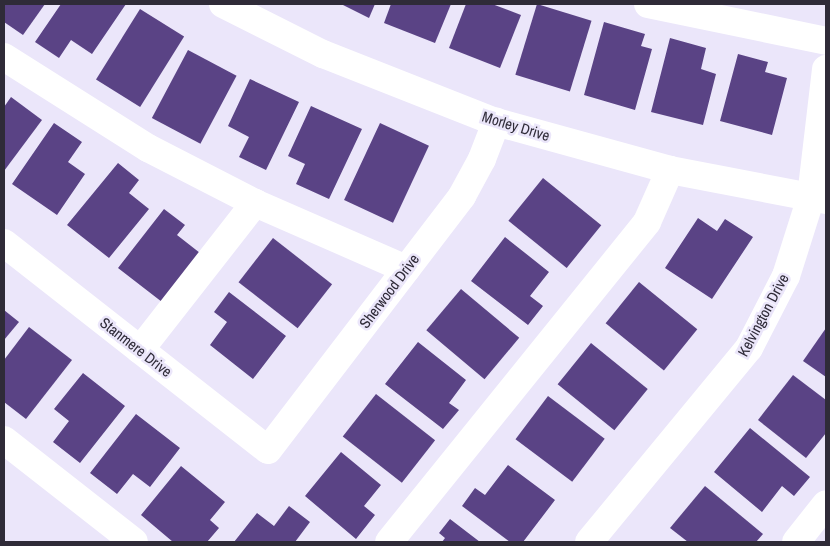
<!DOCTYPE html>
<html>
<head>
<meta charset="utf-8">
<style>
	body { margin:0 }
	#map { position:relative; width:830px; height:546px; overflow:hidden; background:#ebe6fa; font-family:"Archivo Narrow",sans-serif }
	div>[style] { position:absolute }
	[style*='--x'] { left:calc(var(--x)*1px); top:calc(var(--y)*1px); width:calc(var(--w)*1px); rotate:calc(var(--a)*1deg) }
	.building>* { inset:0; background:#5a4385; transform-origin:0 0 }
	.minor>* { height:28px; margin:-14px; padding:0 14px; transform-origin:14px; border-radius:14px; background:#fff }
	span { translate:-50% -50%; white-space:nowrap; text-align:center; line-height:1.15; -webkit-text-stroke:5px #ebe6fa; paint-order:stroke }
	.street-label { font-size:15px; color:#2f2b38 }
	.frame { position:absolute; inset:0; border:5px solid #2f2b38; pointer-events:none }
</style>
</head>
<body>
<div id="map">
	<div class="building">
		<i style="clip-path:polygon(4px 4px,45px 4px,23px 35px,4px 22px)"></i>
		<i style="clip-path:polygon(61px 4px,126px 4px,92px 54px,71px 40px,59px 58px,35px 42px)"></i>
		<i style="clip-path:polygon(341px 4px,375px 4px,369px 18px)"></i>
		<i style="clip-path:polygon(391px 4px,451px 4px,435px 43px,384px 23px)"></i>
		<i style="clip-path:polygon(466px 4px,492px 4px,521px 15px,500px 68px,449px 48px)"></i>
		<i style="left:537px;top:4px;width:57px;height:74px;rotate:17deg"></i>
		<i style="left:140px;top:9px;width:52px;height:83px;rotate:32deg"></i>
		<i style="clip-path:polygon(604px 22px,645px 34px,641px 46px,652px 49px,635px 110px,584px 95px)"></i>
		<i style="clip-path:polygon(670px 38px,706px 48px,701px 69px,716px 74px,703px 125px,651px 112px)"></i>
		<i style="left:188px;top:50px;width:55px;height:77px;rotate:28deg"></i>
		<i style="clip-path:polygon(738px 54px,768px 62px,765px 72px,787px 78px,772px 135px,720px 121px)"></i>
		<i style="clip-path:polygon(250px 79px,299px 102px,266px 170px,239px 157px,249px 137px,228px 126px)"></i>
		<i style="clip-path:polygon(11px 97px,42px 120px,4px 171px,4px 107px)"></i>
		<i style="clip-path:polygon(311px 106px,362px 129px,329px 199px,296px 184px,305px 164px,288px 156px)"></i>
		<i style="clip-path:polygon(54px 123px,82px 142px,68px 162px,85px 174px,57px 215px,12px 184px)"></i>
		<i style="left:380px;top:123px;width:54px;height:85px;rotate:25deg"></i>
		<i style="clip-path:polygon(118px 163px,139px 180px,129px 193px,149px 209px,109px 258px,67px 225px)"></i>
		<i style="left:543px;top:178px;width:75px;height:55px;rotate:39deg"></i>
		<i style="clip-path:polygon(164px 209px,185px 225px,177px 235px,200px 253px,162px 302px,118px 268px)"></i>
		<i style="clip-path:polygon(698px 218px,717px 231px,725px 219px,753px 237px,712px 299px,665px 268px)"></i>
		<i style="clip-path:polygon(505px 237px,549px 272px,530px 296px,543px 306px,528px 325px,471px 281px)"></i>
		<i style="left:273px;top:238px;width:75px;height:56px;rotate:38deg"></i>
		<i style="left:639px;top:282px;width:75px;height:53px;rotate:39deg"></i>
		<i style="left:461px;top:289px;width:76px;height:54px;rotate:40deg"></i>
		<i style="clip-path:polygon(229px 292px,286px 336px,253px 379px,210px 345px,227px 322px,214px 312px)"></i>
		<i style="clip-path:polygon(4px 310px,19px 322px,4px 340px)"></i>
		<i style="clip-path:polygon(29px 327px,72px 360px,26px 419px,4px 402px,4px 360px)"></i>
		<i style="clip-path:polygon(826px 328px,826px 377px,803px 361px)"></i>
		<i style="clip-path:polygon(418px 342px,466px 380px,449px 403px,459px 410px,443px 429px,385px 384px)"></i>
		<i style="left:591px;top:343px;width:73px;height:53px;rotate:39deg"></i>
		<i style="clip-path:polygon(83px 373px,125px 406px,80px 463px,53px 442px,69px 421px,54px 409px)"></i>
		<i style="clip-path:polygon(793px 375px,826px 400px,826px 433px,806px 458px,758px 420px)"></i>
		<i style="left:376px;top:394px;width:75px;height:54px;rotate:38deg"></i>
		<i style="left:548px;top:396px;width:71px;height:54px;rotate:37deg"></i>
		<i style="clip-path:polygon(136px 414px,180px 448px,150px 487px,133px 474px,117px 494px,90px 473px)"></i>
		<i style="clip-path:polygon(750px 428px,810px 477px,794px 496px,782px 486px,762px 512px,714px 472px)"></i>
		<i style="clip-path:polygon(341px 452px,381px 485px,364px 506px,375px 515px,356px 539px,305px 496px)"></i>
		<i style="clip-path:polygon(508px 465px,555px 500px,523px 542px,510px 542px,462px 506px,475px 488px,485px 495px)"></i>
		<i style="clip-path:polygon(181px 466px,225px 502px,210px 520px,219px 528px,207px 542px,173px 542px,141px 515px)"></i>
		<i style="clip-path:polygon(705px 486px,763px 534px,756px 542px,688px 542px,670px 528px)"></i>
		<i style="clip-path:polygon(289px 506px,310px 522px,295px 542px,234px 542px,257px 513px,274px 526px)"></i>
		<i style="clip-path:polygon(450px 519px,480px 542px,442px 542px,445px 538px,439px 533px)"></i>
	</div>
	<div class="minor">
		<i style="--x:223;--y:4;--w:112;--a:26.6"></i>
		<i style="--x:323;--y:54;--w:186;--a:21.5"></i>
		<i style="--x:496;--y:122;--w:180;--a:15.4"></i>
		<i style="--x:670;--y:170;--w:159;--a:10.9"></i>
		<i style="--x:648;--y:4;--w:182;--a:11.7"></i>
		<i style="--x:4;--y:57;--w:170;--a:32.3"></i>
		<i style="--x:148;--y:148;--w:120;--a:27.2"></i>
		<i style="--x:255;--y:203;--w:165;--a:23.6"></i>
		<i style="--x:4;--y:243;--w:335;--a:38.1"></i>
		<i style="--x:268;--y:450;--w:320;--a:-52.6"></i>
		<i style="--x:462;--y:196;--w:42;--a:-61.6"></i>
		<i style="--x:482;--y:159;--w:40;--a:-69"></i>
		<i style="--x:140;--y:350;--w:187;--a:-52"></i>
		<i style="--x:4;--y:440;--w:165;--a:38.1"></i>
		<i style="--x:389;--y:542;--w:411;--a:-51.1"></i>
		<i style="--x:647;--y:222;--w:57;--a:-66.1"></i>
		<i style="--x:589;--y:542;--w:251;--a:-50.5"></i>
		<i style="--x:749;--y:348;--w:81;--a:-62.8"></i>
		<i style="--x:786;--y:276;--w:83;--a:-72.4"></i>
		<i style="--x:811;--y:197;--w:129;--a:-83.3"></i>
		<i style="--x:796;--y:542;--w:48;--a:-51.7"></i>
	</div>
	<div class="street-label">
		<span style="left:516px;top:126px;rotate:17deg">Morley Drive</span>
		<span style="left:389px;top:291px;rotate:-53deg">Sherwood Drive</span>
		<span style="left:763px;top:315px;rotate:-62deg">Kelvington Drive</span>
		<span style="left:136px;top:347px;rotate:38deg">Stanmere Drive</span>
	</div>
	<div class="frame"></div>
</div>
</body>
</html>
